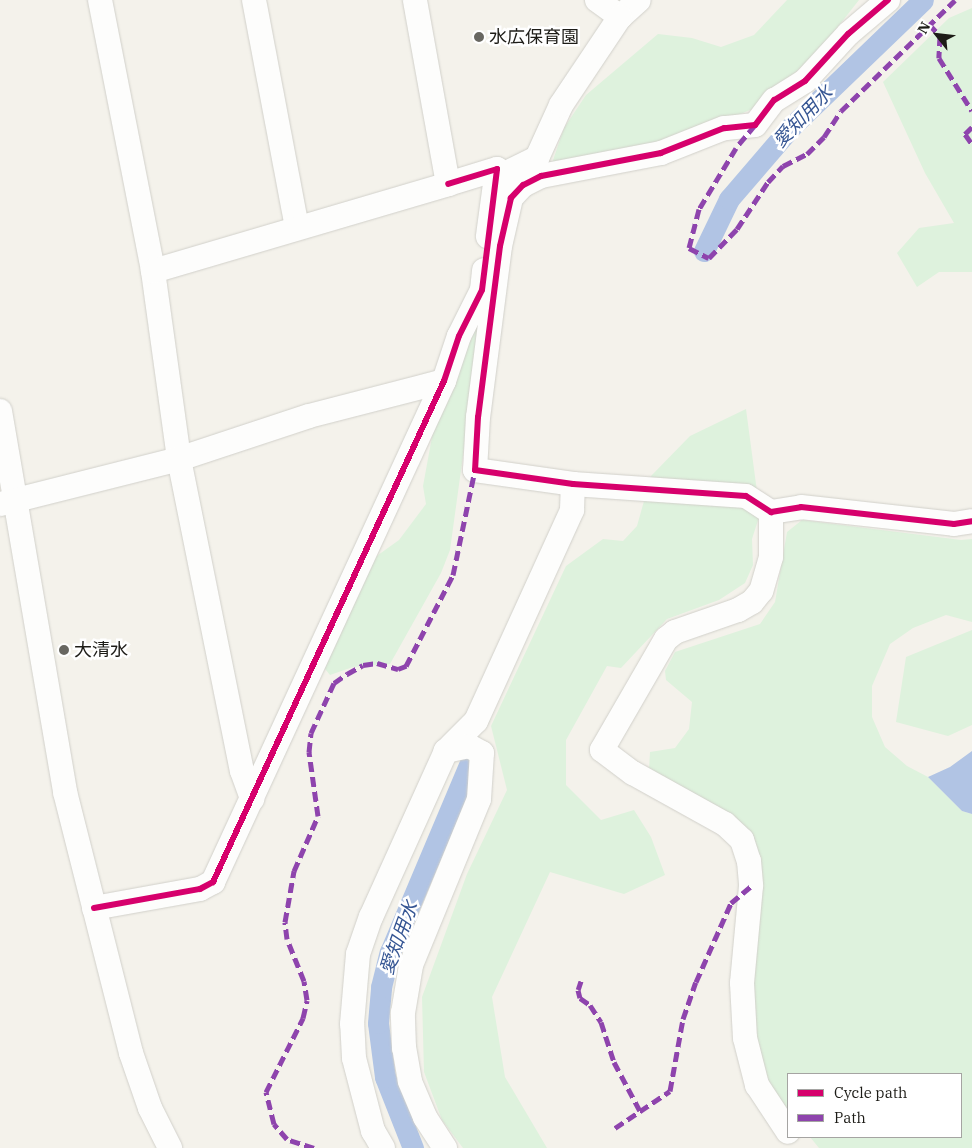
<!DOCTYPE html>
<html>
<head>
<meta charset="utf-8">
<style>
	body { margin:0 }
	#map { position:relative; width:972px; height:1148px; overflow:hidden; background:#f4f2eb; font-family:"IBM Plex Serif","Noto Sans JP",serif }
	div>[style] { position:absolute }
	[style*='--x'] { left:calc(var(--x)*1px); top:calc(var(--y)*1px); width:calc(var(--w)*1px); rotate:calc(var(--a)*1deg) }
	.green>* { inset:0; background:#def2dd }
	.water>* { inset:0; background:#b1c4e4 }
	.canal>* { height:21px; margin:-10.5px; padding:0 10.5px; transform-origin:10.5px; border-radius:10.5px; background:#b1c4e4 }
	.roads { filter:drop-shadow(0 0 1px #d1d0ca) drop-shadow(0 0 1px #d1d0ca) }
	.minor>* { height:24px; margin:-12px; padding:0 12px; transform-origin:12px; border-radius:12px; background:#fdfdfc }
	.quiet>* { height:5px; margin-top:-2.5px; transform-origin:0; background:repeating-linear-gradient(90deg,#8e44ad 0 10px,transparent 0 15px) }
	.cycleway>* { height:6px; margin:-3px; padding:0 3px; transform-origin:3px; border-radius:3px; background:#d6006c }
	.dots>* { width:14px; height:14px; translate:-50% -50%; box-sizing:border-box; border:2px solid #fff; border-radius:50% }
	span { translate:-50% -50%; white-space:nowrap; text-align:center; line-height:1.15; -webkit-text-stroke:5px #fff; paint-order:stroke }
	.poi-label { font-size:18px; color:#1d1c17 }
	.left { translate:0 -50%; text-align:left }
	.water-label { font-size:19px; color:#355593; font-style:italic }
	.legend { position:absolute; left:787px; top:1073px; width:175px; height:65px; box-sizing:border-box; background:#fff; border:1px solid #a5a4a2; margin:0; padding:6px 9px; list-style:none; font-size:15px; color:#1d1c17 }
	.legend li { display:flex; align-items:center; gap:10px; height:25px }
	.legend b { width:25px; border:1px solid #a5a4a2 }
	.north { position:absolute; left:912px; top:10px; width:50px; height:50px; -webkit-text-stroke:4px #fff; paint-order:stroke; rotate:299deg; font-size:14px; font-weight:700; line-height:20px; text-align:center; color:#1d1c17 }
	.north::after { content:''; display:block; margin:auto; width:18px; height:22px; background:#1d1c17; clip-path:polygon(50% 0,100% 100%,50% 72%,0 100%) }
</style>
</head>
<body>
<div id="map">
	<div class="green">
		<i style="clip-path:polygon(787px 0,859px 0,818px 52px,757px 107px,669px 144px,551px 166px,564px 128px,586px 95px,658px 34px,692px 38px,721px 47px,754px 35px)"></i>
		<i style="clip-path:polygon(972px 8px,972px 272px,939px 272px,917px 287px,897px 253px,919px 228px,954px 223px,925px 173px,883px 82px,949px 18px)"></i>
		<i style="clip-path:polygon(483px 311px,450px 550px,441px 573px,390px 664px,353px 667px,330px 675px,321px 664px,367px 563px,399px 540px,426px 504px,423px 486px,434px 426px)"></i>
		<i style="clip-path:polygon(746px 409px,760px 514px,752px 539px,753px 565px,745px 583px,719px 600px,667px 619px,621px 668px,607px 666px,566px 740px,566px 785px,601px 820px,634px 810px,651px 837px,665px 875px,624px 894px,550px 872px,492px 997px,505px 1077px,547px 1148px,463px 1148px,442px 1120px,424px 1072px,422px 997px,467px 874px,507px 790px,491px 726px,566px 566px,603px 539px,623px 541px,637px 526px,651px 476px,690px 436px)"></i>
		<i style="clip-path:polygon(802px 520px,961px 540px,972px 539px,972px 622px,946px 615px,913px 628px,890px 644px,872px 686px,872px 717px,885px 747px,907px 766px,928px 777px,962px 811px,972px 814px,972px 1148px,819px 1148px,810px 1137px,961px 1137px,961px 1074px,788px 1074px,788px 1110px,772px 1089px,755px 1045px,750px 1002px,758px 853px,649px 770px,650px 752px,675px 748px,689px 729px,692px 702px,666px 680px,665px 671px,675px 652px,760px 624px,775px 602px,787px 532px)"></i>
		<i style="clip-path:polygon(972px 630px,972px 725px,948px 736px,896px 722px,906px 657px)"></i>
	</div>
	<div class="water">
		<i style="clip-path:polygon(972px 751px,972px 814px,962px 811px,928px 777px,950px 767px)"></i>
	</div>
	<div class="canal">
		<i style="--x:704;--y:251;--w:58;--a:-64.3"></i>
		<i style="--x:729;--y:199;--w:95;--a:-49.3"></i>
		<i style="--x:791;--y:127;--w:183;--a:-43.9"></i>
		<i style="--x:413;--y:1148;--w:76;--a:-111.5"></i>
		<i style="--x:385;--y:1077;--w:54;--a:-97.4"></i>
		<i style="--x:378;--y:1023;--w:36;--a:-85"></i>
		<i style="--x:381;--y:987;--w:36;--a:-76"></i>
		<i style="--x:390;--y:952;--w:205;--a:-67.1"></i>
	</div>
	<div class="roads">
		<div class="minor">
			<i style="--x:100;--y:0;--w:276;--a:78.9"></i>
			<i style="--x:153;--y:271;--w:190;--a:82.1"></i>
			<i style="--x:179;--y:459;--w:318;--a:78.6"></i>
			<i style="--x:242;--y:771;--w:30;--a:70"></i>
			<i style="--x:254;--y:0;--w:231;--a:79.3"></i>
			<i style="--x:597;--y:0;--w:29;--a:36"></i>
			<i style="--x:620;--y:17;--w:25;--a:-42"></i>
			<i style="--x:888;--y:0;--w:52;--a:139.6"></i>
			<i style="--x:848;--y:34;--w:64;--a:132.5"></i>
			<i style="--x:805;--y:81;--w:36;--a:148"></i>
			<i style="--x:774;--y:100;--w:31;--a:127"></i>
			<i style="--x:755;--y:125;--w:31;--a:174"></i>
			<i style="--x:724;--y:128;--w:68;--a:158.4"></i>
			<i style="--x:661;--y:153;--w:122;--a:169.1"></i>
			<i style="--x:541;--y:176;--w:20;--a:153"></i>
			<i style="--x:523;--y:185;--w:18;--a:133"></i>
			<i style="--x:511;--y:198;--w:49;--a:102.9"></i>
			<i style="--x:500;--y:246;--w:172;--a:97.3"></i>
			<i style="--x:478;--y:417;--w:53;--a:93.2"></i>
			<i style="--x:475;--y:470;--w:99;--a:8.1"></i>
			<i style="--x:573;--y:484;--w:173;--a:4"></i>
			<i style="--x:746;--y:496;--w:30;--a:33"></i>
			<i style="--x:771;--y:512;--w:30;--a:-9"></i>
			<i style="--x:801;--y:507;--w:154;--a:6.3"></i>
			<i style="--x:954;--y:524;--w:18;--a:-9"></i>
			<i style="--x:496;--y:178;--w:46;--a:-26"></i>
			<i style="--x:537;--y:158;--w:58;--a:-65.6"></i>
			<i style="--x:561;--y:105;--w:106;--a:-56.2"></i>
			<i style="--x:448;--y:184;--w:51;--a:-17"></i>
			<i style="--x:497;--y:169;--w:68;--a:97.7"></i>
			<i style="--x:153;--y:271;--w:308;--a:-16.4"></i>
			<i style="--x:448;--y:184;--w:187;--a:-100.2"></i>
			<i style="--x:0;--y:411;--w:387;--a:80.3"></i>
			<i style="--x:65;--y:792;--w:269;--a:75.8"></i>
			<i style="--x:131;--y:1053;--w:58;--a:70.9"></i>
			<i style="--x:150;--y:1108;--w:45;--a:63.4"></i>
			<i style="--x:0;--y:504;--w:185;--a:-14.1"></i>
			<i style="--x:179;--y:459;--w:137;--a:-18.3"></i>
			<i style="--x:309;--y:416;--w:139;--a:-14.5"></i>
			<i style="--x:771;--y:512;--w:45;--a:90"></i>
			<i style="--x:771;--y:557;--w:35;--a:106"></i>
			<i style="--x:761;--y:591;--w:14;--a:129"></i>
			<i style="--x:752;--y:602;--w:16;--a:150"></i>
			<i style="--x:738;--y:610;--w:67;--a:160.8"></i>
			<i style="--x:675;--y:632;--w:11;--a:142"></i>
			<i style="--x:666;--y:639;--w:128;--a:120"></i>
			<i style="--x:602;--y:750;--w:39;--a:37"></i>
			<i style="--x:633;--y:773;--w:105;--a:29"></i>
			<i style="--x:725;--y:824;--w:23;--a:43"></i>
			<i style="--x:742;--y:840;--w:22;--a:72"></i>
			<i style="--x:749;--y:861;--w:25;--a:85"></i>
			<i style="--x:751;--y:886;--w:97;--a:95.3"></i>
			<i style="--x:742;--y:983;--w:55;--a:86.9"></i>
			<i style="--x:745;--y:1038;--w:49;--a:75.7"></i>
			<i style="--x:757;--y:1085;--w:56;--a:56.6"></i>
			<i style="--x:94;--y:908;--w:108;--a:-10.2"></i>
			<i style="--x:200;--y:889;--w:15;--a:-28"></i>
			<i style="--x:213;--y:882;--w:552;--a:-65.25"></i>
			<i style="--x:444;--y:381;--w:47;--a:-71.6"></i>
			<i style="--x:459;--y:336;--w:51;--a:-63.4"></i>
			<i style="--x:482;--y:290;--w:20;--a:-84"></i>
			<i style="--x:383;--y:1148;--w:20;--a:-120"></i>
			<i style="--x:373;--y:1131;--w:75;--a:-104.6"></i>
			<i style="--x:354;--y:1058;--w:34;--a:-93"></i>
			<i style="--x:352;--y:1024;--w:70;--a:-85.1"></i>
			<i style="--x:358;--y:954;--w:39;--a:-71"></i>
			<i style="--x:371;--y:917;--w:182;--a:-65.7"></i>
			<i style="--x:446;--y:751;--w:42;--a:-45"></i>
			<i style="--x:476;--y:721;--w:232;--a:-65.5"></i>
			<i style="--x:572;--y:510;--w:26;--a:-88"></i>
			<i style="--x:445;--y:1148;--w:37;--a:-123"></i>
			<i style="--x:425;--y:1117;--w:39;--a:-113"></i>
			<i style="--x:410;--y:1081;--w:34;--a:-100"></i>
			<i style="--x:404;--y:1048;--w:35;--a:-92"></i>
			<i style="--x:403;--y:1013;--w:49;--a:-80.5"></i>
			<i style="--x:411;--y:965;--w:179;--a:-67.7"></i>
			<i style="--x:479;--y:799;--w:46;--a:-86.3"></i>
			<i style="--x:482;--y:753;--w:15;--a:-152"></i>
			<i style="--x:469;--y:746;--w:24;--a:168"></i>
		</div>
	</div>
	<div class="quiet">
		<i style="--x:929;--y:24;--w:16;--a:47"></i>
		<i style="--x:940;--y:36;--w:22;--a:93"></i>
		<i style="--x:939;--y:58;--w:62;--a:58.1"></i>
		<i style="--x:755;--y:125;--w:30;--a:130"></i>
		<i style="--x:736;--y:148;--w:71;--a:121.2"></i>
		<i style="--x:699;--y:209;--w:40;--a:104.4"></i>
		<i style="--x:689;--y:248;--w:22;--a:27"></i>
		<i style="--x:709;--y:258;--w:40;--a:-46"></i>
		<i style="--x:737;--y:229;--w:56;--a:-56.6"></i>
		<i style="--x:768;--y:182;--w:22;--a:-47"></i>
		<i style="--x:783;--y:166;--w:27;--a:-27"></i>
		<i style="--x:807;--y:154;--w:24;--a:-45"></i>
		<i style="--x:824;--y:137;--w:31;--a:-57"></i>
		<i style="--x:841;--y:111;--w:159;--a:-44.2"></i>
		<i style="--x:972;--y:127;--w:10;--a:135"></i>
		<i style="--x:965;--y:134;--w:12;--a:55"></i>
		<i style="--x:581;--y:981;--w:9;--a:108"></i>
		<i style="--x:578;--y:990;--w:8;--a:76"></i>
		<i style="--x:580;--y:998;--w:12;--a:35"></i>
		<i style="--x:590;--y:1005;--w:20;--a:57"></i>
		<i style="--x:601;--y:1022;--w:42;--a:72"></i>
		<i style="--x:614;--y:1062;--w:55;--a:62"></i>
		<i style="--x:615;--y:1128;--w:66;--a:-33.9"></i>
		<i style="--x:670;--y:1091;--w:73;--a:-79.8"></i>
		<i style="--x:683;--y:1019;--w:39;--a:-71"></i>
		<i style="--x:696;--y:982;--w:86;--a:-66.1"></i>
		<i style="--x:731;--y:903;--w:26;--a:-40"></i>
		<i style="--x:314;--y:1148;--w:28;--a:-162"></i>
		<i style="--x:287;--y:1139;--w:20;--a:-131"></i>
		<i style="--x:274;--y:1124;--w:33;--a:-104"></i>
		<i style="--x:266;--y:1092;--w:83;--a:-63.4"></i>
		<i style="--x:303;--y:1018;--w:18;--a:-77"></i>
		<i style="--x:307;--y:1000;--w:19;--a:-99"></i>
		<i style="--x:304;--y:981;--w:45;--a:-112"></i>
		<i style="--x:287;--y:939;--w:17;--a:-97"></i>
		<i style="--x:285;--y:922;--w:52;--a:-80"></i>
		<i style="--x:294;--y:871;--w:60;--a:-66.4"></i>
		<i style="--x:318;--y:816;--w:65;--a:-98"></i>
		<i style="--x:309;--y:752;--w:19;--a:-84"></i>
		<i style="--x:311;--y:733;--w:55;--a:-65.3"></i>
		<i style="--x:334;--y:683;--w:16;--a:-35"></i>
		<i style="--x:347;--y:674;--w:18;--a:-29"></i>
		<i style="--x:363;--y:665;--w:14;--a:-8"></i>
		<i style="--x:377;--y:663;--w:22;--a:16"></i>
		<i style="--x:398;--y:669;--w:9;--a:-21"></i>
		<i style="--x:406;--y:666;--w:102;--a:-62.7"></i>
		<i style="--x:453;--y:575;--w:107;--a:-78.2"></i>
	</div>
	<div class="cycleway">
		<i style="--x:888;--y:0;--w:52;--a:139.6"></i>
		<i style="--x:848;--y:34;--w:64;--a:132.5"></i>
		<i style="--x:805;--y:81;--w:36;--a:148"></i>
		<i style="--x:774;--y:100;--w:31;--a:127"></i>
		<i style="--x:755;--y:125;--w:31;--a:174"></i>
		<i style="--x:724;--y:128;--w:68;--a:158.4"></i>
		<i style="--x:661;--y:153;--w:122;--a:169.1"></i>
		<i style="--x:541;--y:176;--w:20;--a:153"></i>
		<i style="--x:523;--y:185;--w:18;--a:133"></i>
		<i style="--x:511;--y:198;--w:49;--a:102.9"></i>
		<i style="--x:500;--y:246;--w:172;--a:97.3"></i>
		<i style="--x:478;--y:417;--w:53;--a:93.2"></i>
		<i style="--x:475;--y:470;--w:99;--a:8.1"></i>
		<i style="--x:573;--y:484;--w:173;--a:4"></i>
		<i style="--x:746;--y:496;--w:30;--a:33"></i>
		<i style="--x:771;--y:512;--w:30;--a:-9"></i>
		<i style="--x:801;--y:507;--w:154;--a:6.3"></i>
		<i style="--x:954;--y:524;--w:18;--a:-9"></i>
		<i style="--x:94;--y:908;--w:108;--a:-10.2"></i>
		<i style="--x:200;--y:889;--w:15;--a:-28"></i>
		<i style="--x:213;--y:882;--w:552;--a:-65.25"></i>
		<i style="--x:444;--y:381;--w:47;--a:-71.6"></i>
		<i style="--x:459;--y:336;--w:51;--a:-63.4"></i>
		<i style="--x:482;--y:290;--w:122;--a:-82.9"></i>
		<i style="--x:497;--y:169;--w:51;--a:163"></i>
	</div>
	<div class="dots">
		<i style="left:479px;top:37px;background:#686761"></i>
		<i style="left:64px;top:650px;background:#686761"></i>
	</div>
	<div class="poi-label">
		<span class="left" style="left:489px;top:37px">水広保育園</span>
		<span class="left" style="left:74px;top:650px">大清水</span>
	</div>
	<div class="water-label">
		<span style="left:803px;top:117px;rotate:-46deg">愛知用水</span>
		<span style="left:399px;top:938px;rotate:-70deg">愛知用水</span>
	</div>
	<ul class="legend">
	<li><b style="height:6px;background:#d6006c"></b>Cycle path</li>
	<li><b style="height:6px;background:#8e44ad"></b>Path</li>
	</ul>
	<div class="north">N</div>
</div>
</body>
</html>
